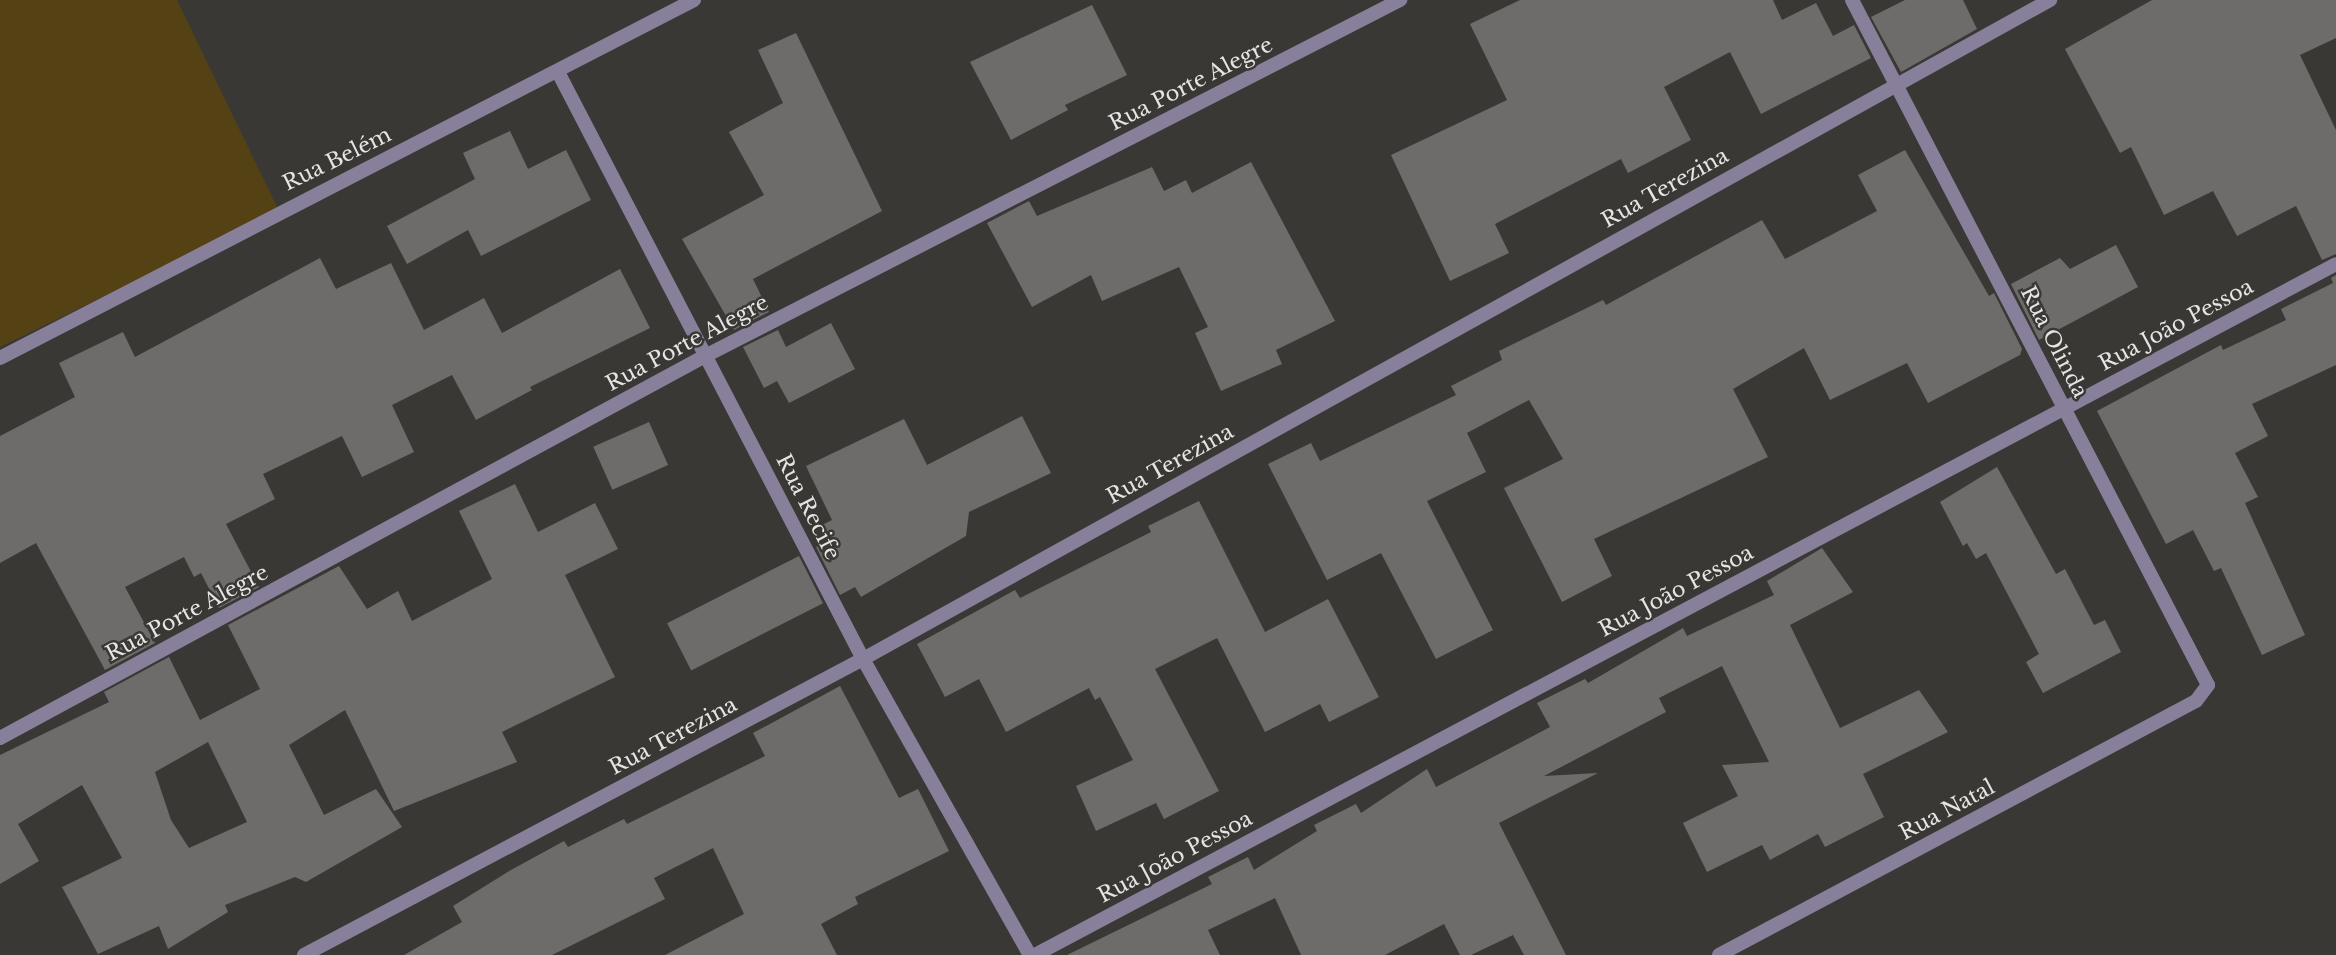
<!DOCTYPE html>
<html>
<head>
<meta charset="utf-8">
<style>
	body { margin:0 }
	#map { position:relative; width:2336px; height:955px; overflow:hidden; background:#393835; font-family:"Libre Baskerville",serif }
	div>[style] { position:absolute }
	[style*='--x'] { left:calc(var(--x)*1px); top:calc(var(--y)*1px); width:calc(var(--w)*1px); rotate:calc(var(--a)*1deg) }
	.green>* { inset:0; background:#544214 }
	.building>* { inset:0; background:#6e6c6a; transform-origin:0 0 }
	.street>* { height:14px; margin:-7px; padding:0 7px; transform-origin:7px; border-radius:7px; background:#887f9b }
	span { translate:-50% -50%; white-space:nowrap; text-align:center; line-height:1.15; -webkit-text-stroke:5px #393835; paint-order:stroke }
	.street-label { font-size:21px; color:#e5e5e3 }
</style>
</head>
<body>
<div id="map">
	<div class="green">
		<i style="clip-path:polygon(0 0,177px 0,279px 211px,0 347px)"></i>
	</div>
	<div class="building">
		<i style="clip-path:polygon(1520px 0,1773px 0,1782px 20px,1816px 3px,1833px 36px,1854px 25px,1871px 58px,1761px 114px,1730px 52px,1664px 87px,1691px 140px,1628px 173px,1621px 159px,1495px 224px,1509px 253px,1450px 281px,1391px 155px,1507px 100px,1470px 24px)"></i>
		<i style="clip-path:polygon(1905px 0,1963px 0,1977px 29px,1901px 72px,1871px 17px)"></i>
		<i style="clip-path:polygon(2152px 0,2336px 0,2336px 38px,2300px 55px,2336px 130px,2336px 254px,2322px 260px,2296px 206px,2237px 236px,2213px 191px,2164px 215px,2131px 147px,2120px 153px,2065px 49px)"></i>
		<i style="clip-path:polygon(1092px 5px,1127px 75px,1065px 105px,1068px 110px,1011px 140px,970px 62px)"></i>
		<i style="clip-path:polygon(796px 33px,882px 211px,753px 279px,769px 312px,734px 330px,682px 239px,764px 195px,729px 132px,783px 103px,758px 50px)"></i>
		<i style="clip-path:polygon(510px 131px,528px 169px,566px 150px,591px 200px,481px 256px,468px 230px,407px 264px,387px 226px,475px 179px,463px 153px)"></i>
		<i style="clip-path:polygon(1905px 150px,1989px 296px,1994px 293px,2022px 349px,2020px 355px,1928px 403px,1907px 363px,1830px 400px,1804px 348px,1733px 389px,1768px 457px,1594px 539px,1612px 576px,1562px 602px,1504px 488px,1563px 459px,1529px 400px,1467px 433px,1486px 472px,1427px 501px,1493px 630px,1436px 659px,1381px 553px,1327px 580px,1268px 464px,1311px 443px,1320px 461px,1456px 395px,1451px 386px,1502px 360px,1499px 351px,1603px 300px,1606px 305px,1762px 220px,1785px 259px,1877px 211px,1858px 175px)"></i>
		<i style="clip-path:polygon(1251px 162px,1335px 321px,1276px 350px,1282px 364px,1221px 391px,1195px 333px,1208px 327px,1179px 267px,1102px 301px,1091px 275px,1032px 307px,987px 223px,1029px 201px,1037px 216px,1152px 167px,1164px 191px,1186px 180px,1192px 193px)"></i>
		<i style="clip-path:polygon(2116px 245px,2138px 287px,2039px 340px,2011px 284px,2060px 258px,2070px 269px)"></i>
		<i style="clip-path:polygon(320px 258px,336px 289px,391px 263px,424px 330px,484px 298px,502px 333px,620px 269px,650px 328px,530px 387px,532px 390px,476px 420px,452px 375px,392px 405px,414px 452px,362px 477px,342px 436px,263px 474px,275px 499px,226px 524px,259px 587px,219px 608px,201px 573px,194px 577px,184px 557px,125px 587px,155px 643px,105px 670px,36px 543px,0 563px,0 436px,75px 397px,59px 363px,123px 332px,135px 357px)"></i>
		<i style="clip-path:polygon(2336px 275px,2336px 365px,2252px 404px,2268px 436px,2235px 453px,2258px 497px,2245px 503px,2305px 635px,2262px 655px,2221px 568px,2214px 571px,2193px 530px,2166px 544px,2097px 411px,2221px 345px,2223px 350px,2286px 320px,2281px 309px,2333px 283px,2331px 278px)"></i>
		<i style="clip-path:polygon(831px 323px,855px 369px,789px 403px,777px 381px,764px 388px,743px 347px,778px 330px,786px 347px)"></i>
		<i style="clip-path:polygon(1022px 416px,1051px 473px,969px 512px,966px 536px,861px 597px,855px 587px,840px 595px,816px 547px,829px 541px,820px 526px,832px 520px,806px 466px,904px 419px,927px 465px)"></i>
		<i style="left:649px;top:422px;width:47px;height:61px;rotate:66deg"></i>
		<i style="clip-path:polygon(1997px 467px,2056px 574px,2065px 569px,2094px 625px,2105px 620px,2121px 652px,2043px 693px,2026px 662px,2039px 654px,1986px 553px,1976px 559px,1967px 543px,1963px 546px,1940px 502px)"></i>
		<i style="clip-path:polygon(evenodd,515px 484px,538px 532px,595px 503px,618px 549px,565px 575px,615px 677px,502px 732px,517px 762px,394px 811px,345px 710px,289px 745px,324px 815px,376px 789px,402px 827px,306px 882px,295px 877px,225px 905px,228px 912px,168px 949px,159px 926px,98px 954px,62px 887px,122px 858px,82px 785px,18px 824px,39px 861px,0 884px,0 755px,109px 702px,104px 692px,169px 657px,200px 720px,260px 689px,228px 625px,339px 566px,367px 609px,398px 591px,412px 621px,492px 579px,459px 511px,515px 484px,208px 742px,247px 822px,189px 848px,171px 820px,155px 772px,208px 742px)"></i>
		<i style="clip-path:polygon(1199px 501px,1265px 632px,1328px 599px,1379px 697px,1329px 722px,1320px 704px,1265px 732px,1217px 638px,1155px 669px,1219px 791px,1164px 819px,1156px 803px,1096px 831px,1076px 786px,1133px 760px,1100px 697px,1095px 700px,1089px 688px,1006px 732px,979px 679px,945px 697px,917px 644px,1015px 590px,1020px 598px,1151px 532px,1148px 526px)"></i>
		<i style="clip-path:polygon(1822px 548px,1853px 592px,1790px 625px,1840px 728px,1919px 690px,1948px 732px,1863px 774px,1884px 817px,1825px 847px,1818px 834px,1770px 860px,1762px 845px,1707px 872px,1683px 823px,1738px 796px,1722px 765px,1769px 762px,1722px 666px,1659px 698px,1666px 712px,1544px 776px,1598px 773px,1499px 823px,1566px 955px,1524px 955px,1513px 935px,1471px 955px,1460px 955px,1444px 924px,1385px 955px,1301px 955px,1275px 898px,1208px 930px,1220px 955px,1067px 955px,1212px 884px,1208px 877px,1248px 857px,1254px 870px,1317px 831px,1314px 825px,1356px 804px,1361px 813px,1427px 769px,1436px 787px,1550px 727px,1537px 703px,1585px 679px,1588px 683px,1683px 628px,1687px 636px,1774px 595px,1767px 581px)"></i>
		<i style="left:799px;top:556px;width:53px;height:148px;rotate:63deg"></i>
		<i style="clip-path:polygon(840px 686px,899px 798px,918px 789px,949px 851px,855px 897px,858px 904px,821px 924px,837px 955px,665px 955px,744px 914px,713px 848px,654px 878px,665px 899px,552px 955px,404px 955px,462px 922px,453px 906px,511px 870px,564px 841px,568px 847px,624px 819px,627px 824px,765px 756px,753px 733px)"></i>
	</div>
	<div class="street">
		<i style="--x:558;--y:72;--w:662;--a:62.54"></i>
		<i style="--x:863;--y:659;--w:340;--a:60.6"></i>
		<i style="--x:0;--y:358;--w:781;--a:-27.29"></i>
		<i style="--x:0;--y:738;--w:804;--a:-28.45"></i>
		<i style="--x:707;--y:355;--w:779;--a:-27.12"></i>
		<i style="--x:304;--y:955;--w:633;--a:-27.9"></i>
		<i style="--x:863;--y:659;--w:1358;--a:-29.04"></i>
		<i style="--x:1035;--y:955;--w:1473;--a:-27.97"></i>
		<i style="--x:1719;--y:955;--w:540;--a:-28.04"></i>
		<i style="--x:2196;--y:701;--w:20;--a:-53"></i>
		<i style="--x:2208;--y:685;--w:772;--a:-117.46"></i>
	</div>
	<div class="street-label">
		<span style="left:1191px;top:84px;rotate:-27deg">Rua Porte Alegre</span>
		<span style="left:337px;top:159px;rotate:-26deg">Rua Belém</span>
		<span style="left:1665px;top:188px;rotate:-29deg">Rua Terezina</span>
		<span style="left:2176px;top:325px;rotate:-28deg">Rua João Pessoa</span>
		<span style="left:2054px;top:342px;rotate:63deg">Rua Olinda</span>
		<span style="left:687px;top:343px;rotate:-28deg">Rua Porte Alegre</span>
		<span style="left:1170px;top:464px;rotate:-29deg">Rua Terezina</span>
		<span style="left:808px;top:507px;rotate:63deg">Rua Recife</span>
		<span style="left:1676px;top:591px;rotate:-28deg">Rua João Pessoa</span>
		<span style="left:187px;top:613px;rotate:-28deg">Rua Porte Alegre</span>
		<span style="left:673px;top:736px;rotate:-28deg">Rua Terezina</span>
		<span style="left:1947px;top:810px;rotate:-28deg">Rua Natal</span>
		<span style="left:1175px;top:857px;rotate:-28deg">Rua João Pessoa</span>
	</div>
</div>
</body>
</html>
